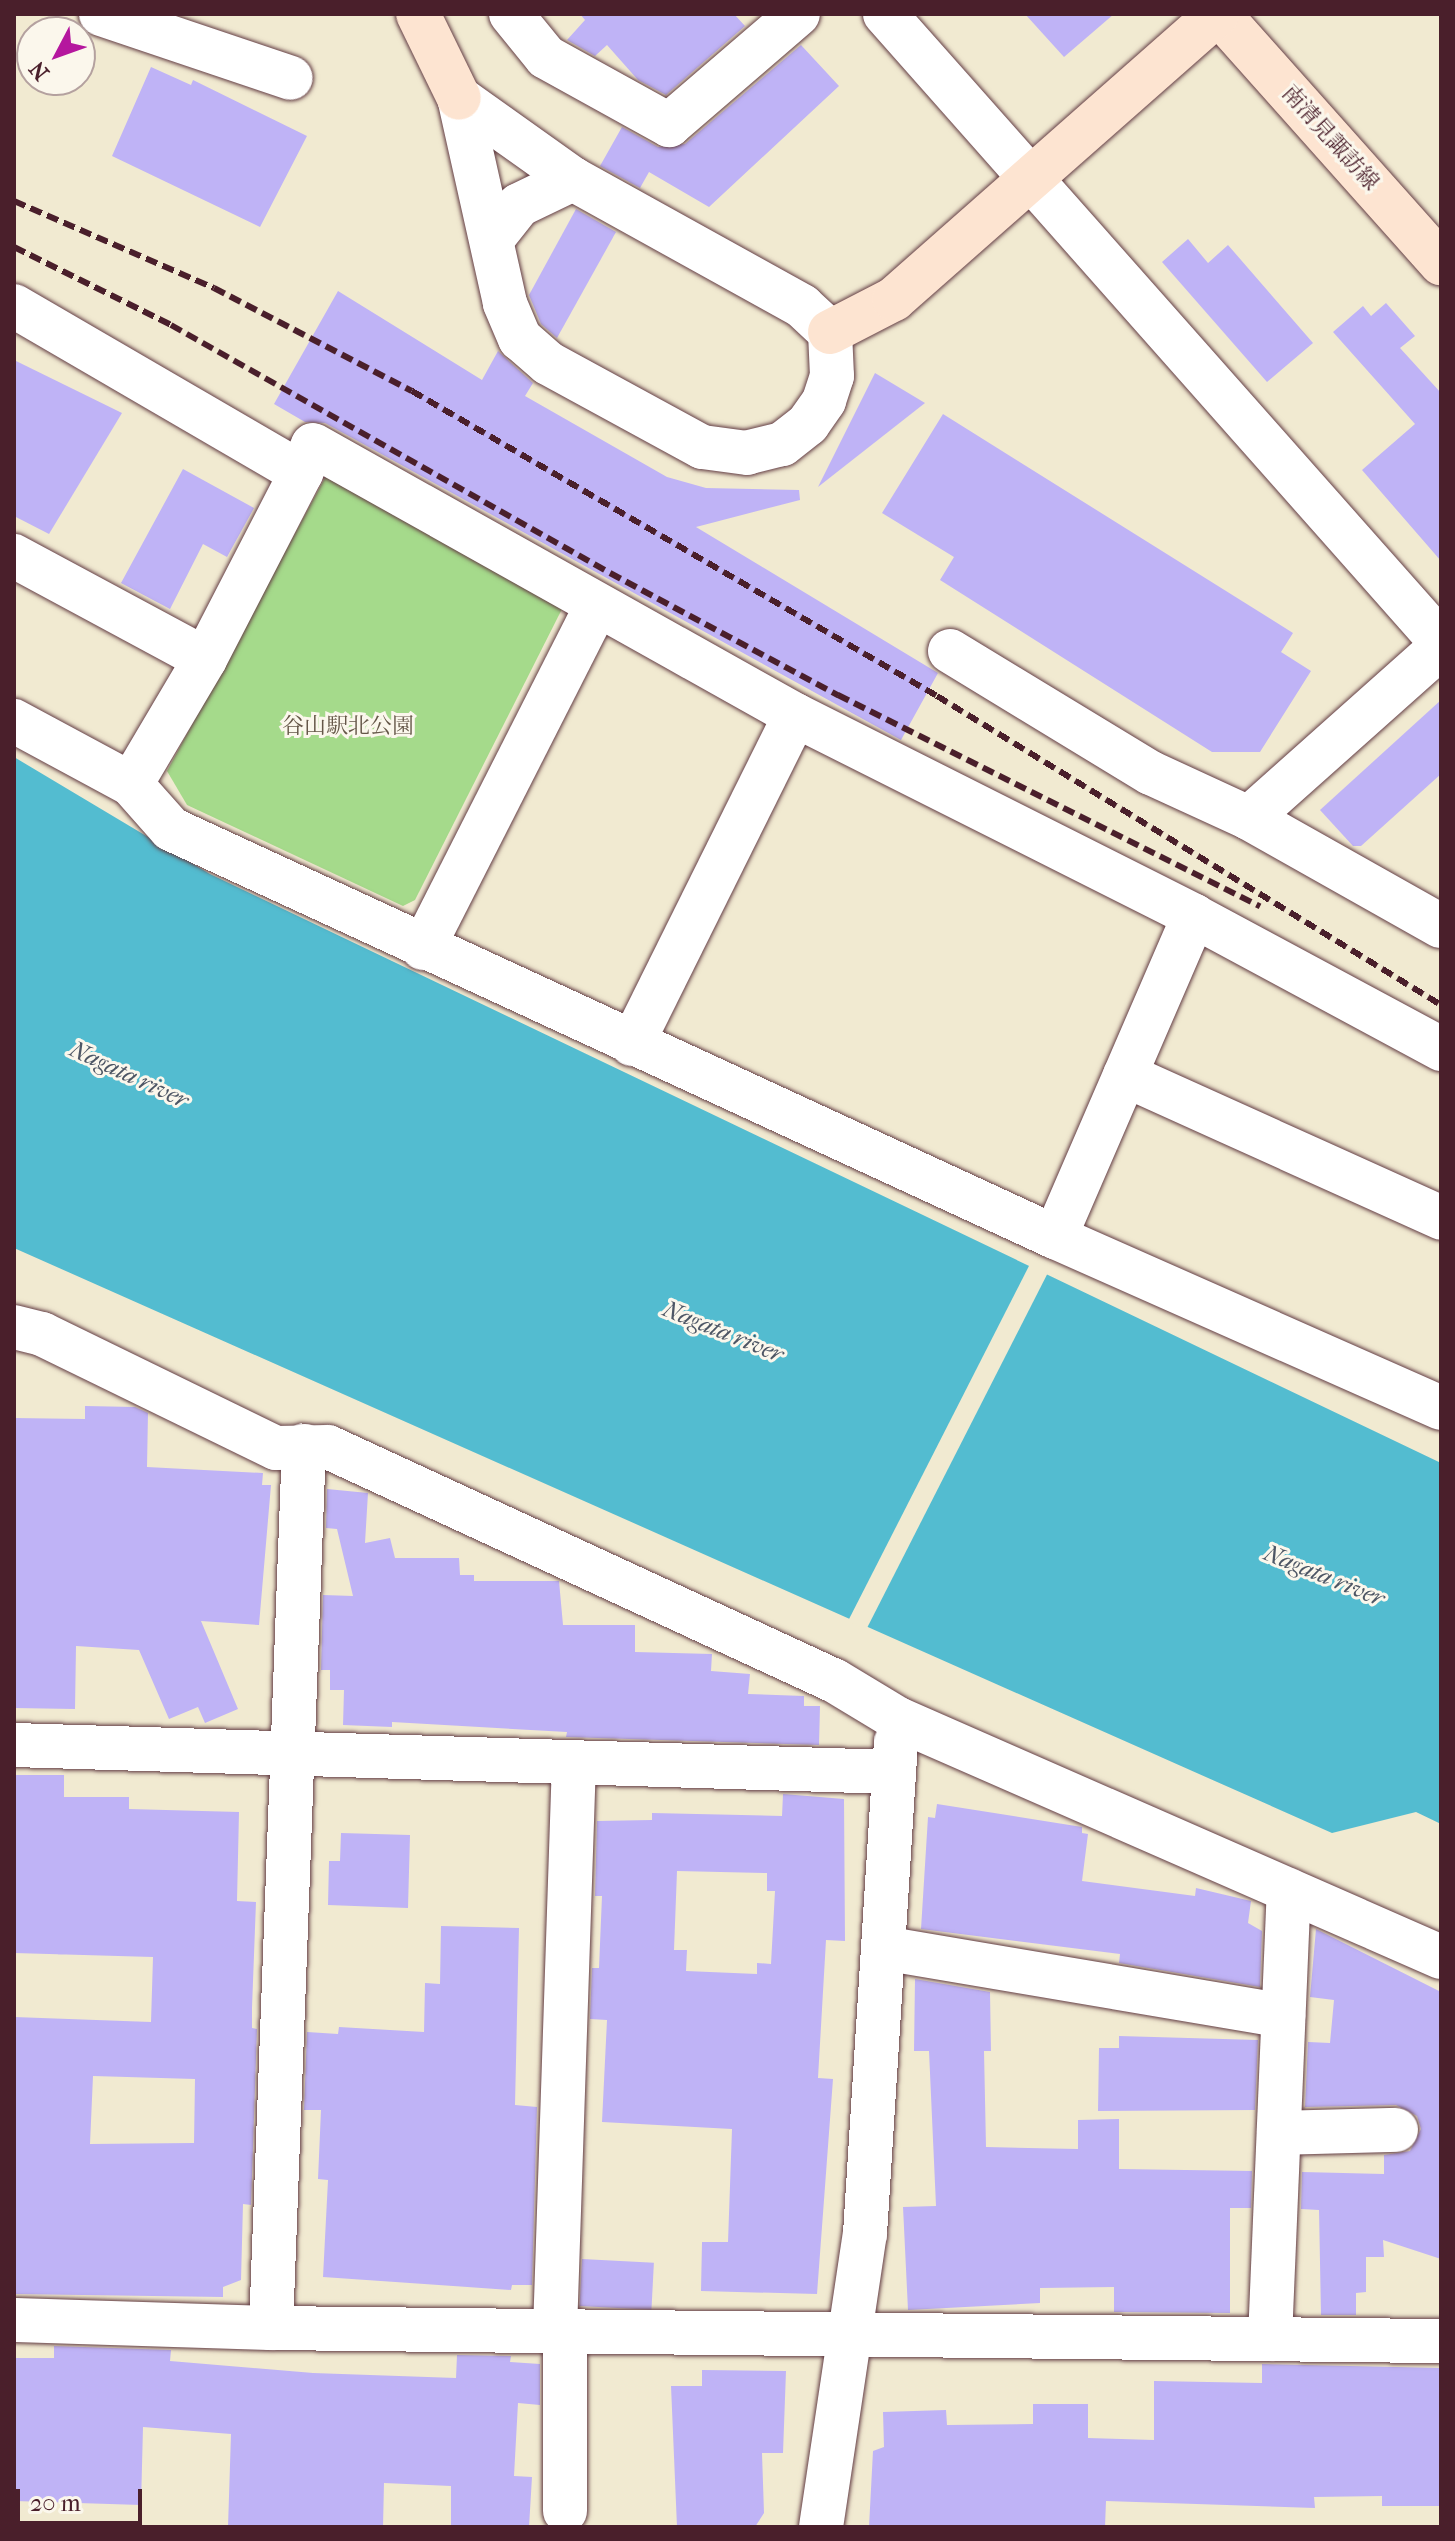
<!DOCTYPE html>
<html>
<head>
<meta charset="utf-8">
<style>
	body { margin:0 }
	#map { position:relative; width:1455px; height:2541px; overflow:hidden; background:#f1ead1; font-family:"IM FELL French Canon","Noto Serif JP",serif }
	div>[style] { position:absolute }
	[style*='--x'] { left:calc(var(--x)*1px); top:calc(var(--y)*1px); width:calc(var(--w)*1px); rotate:calc(var(--a)*1deg) }
	.green>* { inset:0; background:#a5da8b }
	.water>* { inset:0; background:#53bcd0 }
	.pier>* { inset:0; background:#f1ead1; transform-origin:0 0 }
	.building>* { inset:0; background:#bfb3f6; transform-origin:0 0 }
	.roads { filter:drop-shadow(0 0 2px #633d44) drop-shadow(0 0 2px #633d44) }
	.street>* { height:44px; margin:-22px; padding:0 22px; transform-origin:22px; border-radius:22px; background:#fff }
	.secondary>* { height:44px; margin:-22px; padding:0 22px; transform-origin:22px; border-radius:22px; background:#fde4d1 }
	.rail>* { height:6px; margin-top:-3px; transform-origin:0; background:repeating-linear-gradient(90deg,#4a1f2b 0 12px,transparent 0 18px) }
	span { translate:-50% -50%; white-space:nowrap; text-align:center; line-height:1.15; -webkit-text-stroke:6px #fbf7ec; paint-order:stroke }
	.street-label { font-size:22px; color:#4a1f2b }
	.park-label { font-size:22px; color:#655748 }
	.water-label { font-size:24px; color:#4d5665; font-style:italic }
	.frame { position:absolute; inset:0; border:16px solid #4a1f2b; pointer-events:none }
	.north { position:absolute; left:16px; top:16px; width:80px; height:80px; box-sizing:border-box; background:#fbf7ec; border:2px solid #b4a19f; border-radius:50%; rotate:229deg; font-size:22px; font-weight:700; line-height:32px; text-align:center; color:#4a1f2b }
	.north::after { content:''; display:block; margin:auto; width:28px; height:36px; background:#b5179e; clip-path:polygon(50% 0,100% 100%,50% 72%,0 100%) }
	.scale { position:absolute; left:16px; top:2489px; width:126px; height:36px; box-sizing:border-box; border:4px solid #4a1f2b; border-top:0; padding-left:10px; font-size:24px; line-height:28px; white-space:nowrap; color:#4a1f2b; -webkit-text-stroke:6px #fbf7ec; paint-order:stroke }
</style>
</head>
<body>
<div id="map">
	<div class="green">
		<i style="clip-path:polygon(327px 474px,562px 609px,415px 900px,403px 906px,187px 805px,167px 771px)"></i>
	</div>
	<div class="water">
		<i style="clip-path:polygon(14px 757px,210px 874px,1441px 1463px,1441px 1824px,1416px 1812px,1332px 1833px,14px 1248px)"></i>
	</div>
	<div class="pier">
		<i style="left:1031px;top:1262px;width:20px;height:403px;rotate:27deg"></i>
	</div>
	<div class="building">
		<i style="clip-path:polygon(580px 14px,734px 14px,745px 26px,666px 95px,638px 80px,607px 45px,595px 56px,567px 40px,585px 20px)"></i>
		<i style="clip-path:polygon(1025px 14px,1114px 14px,1064px 57px)"></i>
		<i style="clip-path:polygon(801px 45px,839px 86px,709px 207px,649px 172px,640px 188px,600px 166px,622px 127px,658px 147px,685px 144px)"></i>
		<i style="clip-path:polygon(151px 67px,191px 85px,193px 80px,307px 136px,260px 227px,112px 156px)"></i>
		<i style="clip-path:polygon(576px 209px,616px 232px,557px 338px,541px 324px,529px 295px)"></i>
		<i style="clip-path:polygon(1188px 239px,1208px 263px,1228px 245px,1313px 343px,1267px 382px,1162px 262px)"></i>
		<i style="clip-path:polygon(338px 291px,482px 380px,498px 351px,533px 383px,525px 396px,667px 477px,706px 488px,799px 490px,800px 500px,696px 527px,938px 673px,901px 740px,325px 423px,305px 422px,274px 404px)"></i>
		<i style="clip-path:polygon(1386px 303px,1415px 336px,1400px 348px,1441px 393px,1441px 561px,1362px 470px,1415px 424px,1333px 332px,1363px 306px,1371px 316px)"></i>
		<i style="clip-path:polygon(14px 360px,122px 413px,49px 534px,14px 516px)"></i>
		<i style="clip-path:polygon(875px 373px,925px 403px,818px 487px)"></i>
		<i style="clip-path:polygon(943px 414px,1293px 633px,1281px 652px,1311px 671px,1260px 752px,1212px 752px,940px 580px,954px 557px,882px 513px)"></i>
		<i style="clip-path:polygon(183px 469px,254px 508px,227px 557px,203px 544px,170px 609px,121px 583px)"></i>
		<i style="clip-path:polygon(1441px 700px,1441px 774px,1361px 846px,1353px 846px,1320px 810px)"></i>
		<i style="clip-path:polygon(85px 1406px,135px 1407px,148px 1413px,147px 1467px,263px 1473px,262px 1485px,271px 1485px,259px 1625px,201px 1621px,238px 1709px,205px 1723px,198px 1707px,169px 1719px,139px 1650px,76px 1646px,75px 1709px,14px 1708px,14px 1418px,85px 1419px)"></i>
		<i style="clip-path:polygon(327px 1489px,368px 1493px,365px 1543px,390px 1538px,395px 1558px,459px 1558px,460px 1575px,474px 1575px,474px 1581px,559px 1581px,563px 1625px,635px 1625px,635px 1652px,712px 1654px,711px 1671px,750px 1674px,748px 1694px,804px 1696px,804px 1706px,820px 1706px,819px 1745px,566px 1737px,567px 1732px,392px 1722px,392px 1727px,343px 1725px,344px 1690px,330px 1690px,330px 1670px,321px 1670px,323px 1595px,353px 1596px,337px 1529px,326px 1528px)"></i>
		<i style="clip-path:polygon(evenodd,14px 1775px,64px 1775px,64px 1797px,129px 1797px,129px 1809px,239px 1812px,237px 1901px,256px 1902px,252px 2008px,252px 2028px,257px 2029px,251px 2205px,243px 2204px,241px 2280px,223px 2287px,223px 2297px,14px 2294px,14px 2017px,151px 2022px,153px 1957px,14px 1953px,14px 1775px,93px 2076px,195px 2079px,194px 2143px,90px 2144px,93px 2076px)"></i>
		<i style="clip-path:polygon(evenodd,783px 1794px,844px 1799px,845px 1941px,826px 1940px,818px 2078px,833px 2079px,817px 2294px,701px 2291px,702px 2242px,728px 2242px,732px 2129px,602px 2122px,607px 2020px,590px 2019px,592px 1968px,599px 1968px,602px 1896px,595px 1896px,597px 1821px,652px 1820px,652px 1813px,782px 1816px,783px 1794px,677px 1871px,767px 1873px,767px 1891px,775px 1891px,771px 1964px,757px 1963px,757px 1974px,686px 1971px,687px 1950px,674px 1950px,677px 1871px)"></i>
		<i style="clip-path:polygon(937px 1804px,1082px 1827px,1082px 1833px,1088px 1834px,1082px 1881px,1195px 1896px,1196px 1888px,1251px 1901px,1248px 1923px,1262px 1931px,1260px 1987px,1119px 1963px,1120px 1954px,921px 1929px,928px 1817px,935px 1818px)"></i>
		<i style="clip-path:polygon(341px 1833px,410px 1835px,408px 1908px,328px 1905px,329px 1861px,340px 1861px)"></i>
		<i style="clip-path:polygon(441px 1926px,519px 1928px,515px 2105px,537px 2107px,532px 2285px,512px 2285px,511px 2290px,323px 2277px,328px 2180px,318px 2179px,321px 2110px,304px 2110px,307px 2032px,338px 2034px,339px 2027px,424px 2032px,425px 1983px,440px 1984px)"></i>
		<i style="clip-path:polygon(1316px 1929px,1441px 1992px,1441px 2259px,1383px 2240px,1384px 2257px,1366px 2257px,1366px 2292px,1356px 2293px,1356px 2315px,1321px 2315px,1319px 2210px,1301px 2209px,1302px 2172px,1384px 2174px,1384px 2155px,1410px 2151px,1421px 2129px,1417px 2116px,1396px 2105px,1305px 2107px,1308px 2042px,1330px 2043px,1334px 2000px,1310px 1997px)"></i>
		<i style="clip-path:polygon(915px 1979px,990px 1992px,991px 2051px,984px 2051px,986px 2147px,1078px 2149px,1078px 2120px,1119px 2119px,1119px 2169px,1252px 2171px,1251px 2208px,1230px 2208px,1230px 2313px,1114px 2312px,1114px 2287px,1040px 2288px,1040px 2303px,908px 2310px,903px 2207px,936px 2206px,929px 2051px,914px 2051px)"></i>
		<i style="clip-path:polygon(1119px 2036px,1258px 2040px,1255px 2110px,1098px 2111px,1099px 2048px,1119px 2048px)"></i>
		<i style="left:582px;top:2259px;width:72px;height:47px;rotate:3deg"></i>
		<i style="clip-path:polygon(54px 2346px,171px 2350px,170px 2361px,313px 2373px,456px 2378px,457px 2355px,511px 2356px,510px 2362px,540px 2364px,540px 2405px,518px 2403px,514px 2476px,532px 2477px,529px 2527px,451px 2527px,451px 2486px,384px 2483px,383px 2527px,228px 2527px,231px 2434px,143px 2427px,141px 2505px,15px 2501px,14px 2358px,54px 2358px)"></i>
		<i style="clip-path:polygon(1262px 2364px,1441px 2368px,1441px 2506px,1382px 2506px,1382px 2496px,1314px 2497px,1315px 2508px,1106px 2501px,1105px 2527px,869px 2527px,873px 2451px,884px 2447px,883px 2412px,946px 2410px,947px 2425px,1033px 2424px,1033px 2404px,1088px 2404px,1088px 2438px,1154px 2440px,1154px 2381px,1262px 2383px)"></i>
		<i style="clip-path:polygon(702px 2370px,786px 2371px,783px 2453px,762px 2453px,764px 2513px,755px 2527px,677px 2527px,671px 2386px,702px 2386px)"></i>
	</div>
	<div class="roads">
		<div class="street">
			<i style="--x:101;--y:14;--w:200;--a:18.6"></i>
			<i style="--x:511;--y:14;--w:55;--a:50.9"></i>
			<i style="--x:546;--y:57;--w:141;--a:28.9"></i>
			<i style="--x:669;--y:125;--w:170;--a:-40.7"></i>
			<i style="--x:885;--y:14;--w:839;--a:48.48"></i>
			<i style="--x:459;--y:98;--w:140;--a:35.4"></i>
			<i style="--x:573;--y:179;--w:262;--a:29"></i>
			<i style="--x:802;--y:306;--w:38;--a:43"></i>
			<i style="--x:830;--y:332;--w:44;--a:87.4"></i>
			<i style="--x:832;--y:376;--w:26;--a:108"></i>
			<i style="--x:824;--y:401;--w:28;--a:125"></i>
			<i style="--x:808;--y:424;--w:33;--a:142"></i>
			<i style="--x:782;--y:444;--w:36;--a:166"></i>
			<i style="--x:747;--y:453;--w:45;--a:-172.4"></i>
			<i style="--x:702;--y:447;--w:175;--a:-151.4"></i>
			<i style="--x:548;--y:363;--w:37;--a:-139"></i>
			<i style="--x:520;--y:339;--w:39;--a:-113"></i>
			<i style="--x:505;--y:303;--w:210;--a:-102.6"></i>
			<i style="--x:492;--y:239;--w:43;--a:-51.5"></i>
			<i style="--x:519;--y:205;--w:60;--a:-25.7"></i>
			<i style="--x:14;--y:306;--w:332;--a:30.2"></i>
			<i style="--x:301;--y:473;--w:209;--a:117.3"></i>
			<i style="--x:205;--y:659;--w:145;--a:120.6"></i>
			<i style="--x:301;--y:473;--w:30;--a:-67"></i>
			<i style="--x:313;--y:445;--w:552;--a:29.26"></i>
			<i style="--x:795;--y:715;--w:447;--a:26.7"></i>
			<i style="--x:1194;--y:916;--w:281;--a:28.3"></i>
			<i style="--x:14;--y:556;--w:217;--a:28.3"></i>
			<i style="--x:950;--y:651;--w:235;--a:31.3"></i>
			<i style="--x:1151;--y:773;--w:108;--a:24.7"></i>
			<i style="--x:1249;--y:818;--w:220;--a:29.4"></i>
			<i style="--x:14;--y:721;--w:133;--a:28.3"></i>
			<i style="--x:131;--y:784;--w:60;--a:48.4"></i>
			<i style="--x:171;--y:829;--w:974;--a:24.78"></i>
			<i style="--x:1055;--y:1237;--w:422;--a:23.9"></i>
			<i style="--x:1249;--y:818;--w:257;--a:-41.7"></i>
			<i style="--x:423;--y:948;--w:382;--a:-63.1"></i>
			<i style="--x:632;--y:1044;--w:367;--a:-63.6"></i>
			<i style="--x:1125;--y:1075;--w:347;--a:24.3"></i>
			<i style="--x:1055;--y:1237;--w:350;--a:-66.6"></i>
			<i style="--x:14;--y:1327;--w:29;--a:14"></i>
			<i style="--x:42;--y:1334;--w:260;--a:26"></i>
			<i style="--x:276;--y:1448;--w:52;--a:-1.1"></i>
			<i style="--x:328;--y:1447;--w:558;--a:24.78"></i>
			<i style="--x:835;--y:1681;--w:74;--a:31.1"></i>
			<i style="--x:898;--y:1719;--w:593;--a:23.67"></i>
			<i style="--x:14;--y:1745;--w:880;--a:1.76"></i>
			<i style="--x:883;--y:1948;--w:406;--a:9.6"></i>
			<i style="--x:1279;--y:2133;--w:117;--a:-1.5"></i>
			<i style="--x:14;--y:2320;--w:257;--a:1.8"></i>
			<i style="--x:271;--y:2328;--w:1170;--a:0.64"></i>
			<i style="--x:271;--y:2328;--w:883;--a:-87.86"></i>
			<i style="--x:555;--y:2331;--w:569;--a:-88.09"></i>
			<i style="--x:1270;--y:2339;--w:449;--a:-87.6"></i>
			<i style="--x:565;--y:2511;--w:180;--a:-90"></i>
			<i style="--x:821;--y:2527;--w:296;--a:-81.5"></i>
			<i style="--x:865;--y:2234;--w:493;--a:-86.4"></i>
		</div>
		<div class="secondary">
			<i style="--x:418;--y:14;--w:93;--a:64"></i>
			<i style="--x:1219;--y:14;--w:334;--a:48.3"></i>
			<i style="--x:830;--y:332;--w:72;--a:-27.3"></i>
			<i style="--x:894;--y:299;--w:431;--a:-41.4"></i>
		</div>
	</div>
	<div class="rail">
		<i style="--x:14;--y:201;--w:218;--a:23.5"></i>
		<i style="--x:214;--y:288;--w:223;--a:27.5"></i>
		<i style="--x:412;--y:391;--w:607;--a:30.15"></i>
		<i style="--x:937;--y:696;--w:591;--a:31.51"></i>
		<i style="--x:14;--y:247;--w:175;--a:26.4"></i>
		<i style="--x:171;--y:325;--w:504;--a:29.46"></i>
		<i style="--x:610;--y:573;--w:259;--a:28.2"></i>
		<i style="--x:838;--y:695;--w:472;--a:26.6"></i>
	</div>
	<div class="street-label">
		<span style="left:1330px;top:138px;rotate:48deg">南清見諏訪線</span>
	</div>
	<div class="park-label">
		<span style="left:348px;top:727px">谷山駅北公園</span>
	</div>
	<div class="water-label">
		<span style="left:129px;top:1075px;rotate:25deg">Nagata river</span>
		<span style="left:723px;top:1332px;rotate:22deg">Nagata river</span>
		<span style="left:1324px;top:1576px;rotate:22deg">Nagata river</span>
	</div>
	<div class="frame"></div>
	<div class="north">N</div>
	<div class="scale">20 m</div>
</div>
</body>
</html>
